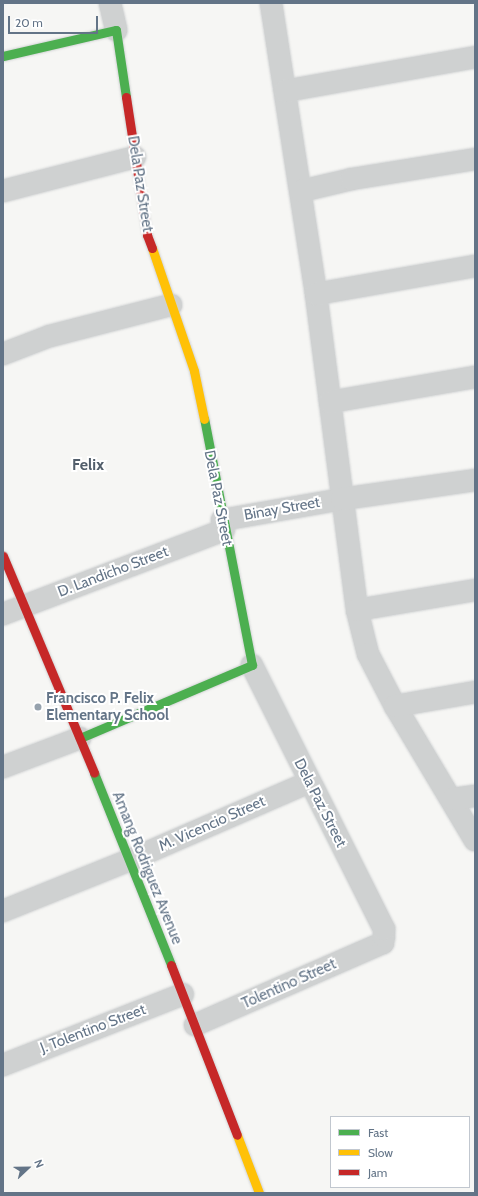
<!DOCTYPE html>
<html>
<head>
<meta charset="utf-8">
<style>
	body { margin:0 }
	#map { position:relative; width:478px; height:1196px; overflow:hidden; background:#f6f6f4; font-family:Cabin,sans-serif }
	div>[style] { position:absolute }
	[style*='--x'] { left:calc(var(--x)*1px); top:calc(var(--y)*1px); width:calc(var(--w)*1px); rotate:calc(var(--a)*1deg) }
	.roads { filter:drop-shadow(0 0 1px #d1d3d4) drop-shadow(0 0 1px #d1d3d4) }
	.street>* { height:22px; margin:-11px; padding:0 11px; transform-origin:11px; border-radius:11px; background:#cfd1d1 }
	.fast>* { height:9px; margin:-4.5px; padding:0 4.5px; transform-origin:4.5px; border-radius:4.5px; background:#4caf50 }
	.slow>* { height:9px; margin:-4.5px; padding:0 4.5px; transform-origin:4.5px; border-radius:4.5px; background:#ffc107 }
	.jam>* { height:9px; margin:-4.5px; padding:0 4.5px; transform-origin:4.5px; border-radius:4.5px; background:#c62828 }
	.dots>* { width:11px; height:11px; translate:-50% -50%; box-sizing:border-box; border:2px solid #fff; border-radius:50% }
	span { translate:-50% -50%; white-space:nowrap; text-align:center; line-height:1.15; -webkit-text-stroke:4px #fff; paint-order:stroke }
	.street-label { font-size:15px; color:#637487 }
	.poi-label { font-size:15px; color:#637487; font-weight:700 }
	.left { translate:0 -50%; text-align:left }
	.neighbourhood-label { font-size:16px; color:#525e6b; font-weight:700 }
	.frame { position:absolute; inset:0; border:4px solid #637487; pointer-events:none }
	.legend { position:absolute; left:330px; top:1116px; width:140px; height:72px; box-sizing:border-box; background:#fff; border:1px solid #c1c7cf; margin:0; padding:5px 7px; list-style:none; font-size:12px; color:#637487 }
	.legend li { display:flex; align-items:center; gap:8px; height:20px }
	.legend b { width:20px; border:1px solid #c1c7cf }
	.north { position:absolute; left:8px; top:1148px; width:40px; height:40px; -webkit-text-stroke:3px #fff; paint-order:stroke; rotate:68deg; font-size:11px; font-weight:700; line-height:16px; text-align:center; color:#637487 }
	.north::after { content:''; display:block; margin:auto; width:14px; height:18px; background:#637487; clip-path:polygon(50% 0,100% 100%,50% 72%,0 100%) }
	.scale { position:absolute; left:8px; top:16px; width:90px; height:18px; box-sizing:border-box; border:2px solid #637487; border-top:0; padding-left:5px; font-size:12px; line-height:14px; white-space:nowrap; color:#637487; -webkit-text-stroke:3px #fff; paint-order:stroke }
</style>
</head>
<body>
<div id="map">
	<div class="roads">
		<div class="street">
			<i style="--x:110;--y:3;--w:28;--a:77"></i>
			<i style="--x:271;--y:3;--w:294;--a:81.2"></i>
			<i style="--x:316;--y:294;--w:319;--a:82.6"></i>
			<i style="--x:357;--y:610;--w:45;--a:76"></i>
			<i style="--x:368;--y:654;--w:59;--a:62.6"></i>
			<i style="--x:395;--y:706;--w:156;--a:59.2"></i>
			<i style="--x:285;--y:91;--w:193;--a:-10.1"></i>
			<i style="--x:3;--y:191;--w:136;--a:-14.4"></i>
			<i style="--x:301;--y:191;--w:52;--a:-13.2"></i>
			<i style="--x:352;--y:179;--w:125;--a:-9.2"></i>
			<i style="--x:316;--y:294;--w:161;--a:-10"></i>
			<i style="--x:3;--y:354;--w:50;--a:-21"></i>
			<i style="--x:50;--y:336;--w:125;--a:-14.4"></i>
			<i style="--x:330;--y:402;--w:147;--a:-9.8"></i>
			<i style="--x:222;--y:520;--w:122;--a:-9.9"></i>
			<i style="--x:342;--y:499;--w:134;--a:-8.1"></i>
			<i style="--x:357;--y:610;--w:120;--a:-9.6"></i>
			<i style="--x:3;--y:614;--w:236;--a:-20.8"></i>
			<i style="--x:395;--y:706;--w:81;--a:-9.9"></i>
			<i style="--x:3;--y:767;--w:82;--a:-20.6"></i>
			<i style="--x:453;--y:799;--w:22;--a:-8"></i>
			<i style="--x:3;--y:911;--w:137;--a:-21.9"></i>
			<i style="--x:130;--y:860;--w:195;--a:-23.5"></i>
			<i style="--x:195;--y:1025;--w:205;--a:-23.6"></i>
			<i style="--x:383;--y:943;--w:7;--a:-82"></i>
			<i style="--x:384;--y:936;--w:7;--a:-90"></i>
			<i style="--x:384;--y:929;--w:295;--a:-116.6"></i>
			<i style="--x:3;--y:1065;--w:193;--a:-21.5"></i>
		</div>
		<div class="fast">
			<i style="--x:3;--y:56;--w:116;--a:-13"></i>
			<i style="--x:116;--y:30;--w:68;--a:81.5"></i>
			<i style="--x:80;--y:738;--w:187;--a:-23"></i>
			<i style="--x:252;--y:665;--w:251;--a:-101"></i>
			<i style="--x:94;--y:773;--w:207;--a:68.1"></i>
		</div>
		<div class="slow">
			<i style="--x:152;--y:248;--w:130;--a:71.1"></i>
			<i style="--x:194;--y:371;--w:49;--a:78.2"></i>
			<i style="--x:237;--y:1135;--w:62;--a:69.2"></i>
		</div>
		<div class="jam">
			<i style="--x:126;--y:97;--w:140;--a:81.3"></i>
			<i style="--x:147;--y:235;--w:14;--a:69"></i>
			<i style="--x:3;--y:556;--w:235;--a:67.2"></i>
			<i style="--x:171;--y:965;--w:182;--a:68.8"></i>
		</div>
	</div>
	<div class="dots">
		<i style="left:38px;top:707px;background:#96a2ad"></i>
	</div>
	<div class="street-label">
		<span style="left:140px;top:184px;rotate:81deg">Dela Paz Street</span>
		<span style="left:218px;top:498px;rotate:79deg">Dela Paz Street</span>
		<span style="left:282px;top:509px;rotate:-10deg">Binay Street</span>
		<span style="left:113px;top:572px;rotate:-21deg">D. Landicho Street</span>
		<span style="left:320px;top:803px;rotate:63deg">Dela Paz Street</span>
		<span style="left:212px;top:824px;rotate:-24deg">M. Vicencio Street</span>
		<span style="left:147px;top:868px;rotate:68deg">Amang Rodriguez Avenue</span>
		<span style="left:289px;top:984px;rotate:-24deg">Tolentino Street</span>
		<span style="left:93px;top:1029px;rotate:-21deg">J. Tolentino Street</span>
	</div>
	<div class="poi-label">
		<span class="left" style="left:46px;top:707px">Francisco P. Felix<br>Elementary School</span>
	</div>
	<div class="neighbourhood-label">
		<span style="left:88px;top:465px">Felix</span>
	</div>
	<div class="frame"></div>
	<ul class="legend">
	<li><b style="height:5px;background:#4caf50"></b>Fast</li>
	<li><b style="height:5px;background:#ffc107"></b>Slow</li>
	<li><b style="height:5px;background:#c62828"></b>Jam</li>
	</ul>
	<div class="north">N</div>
	<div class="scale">20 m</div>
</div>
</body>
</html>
